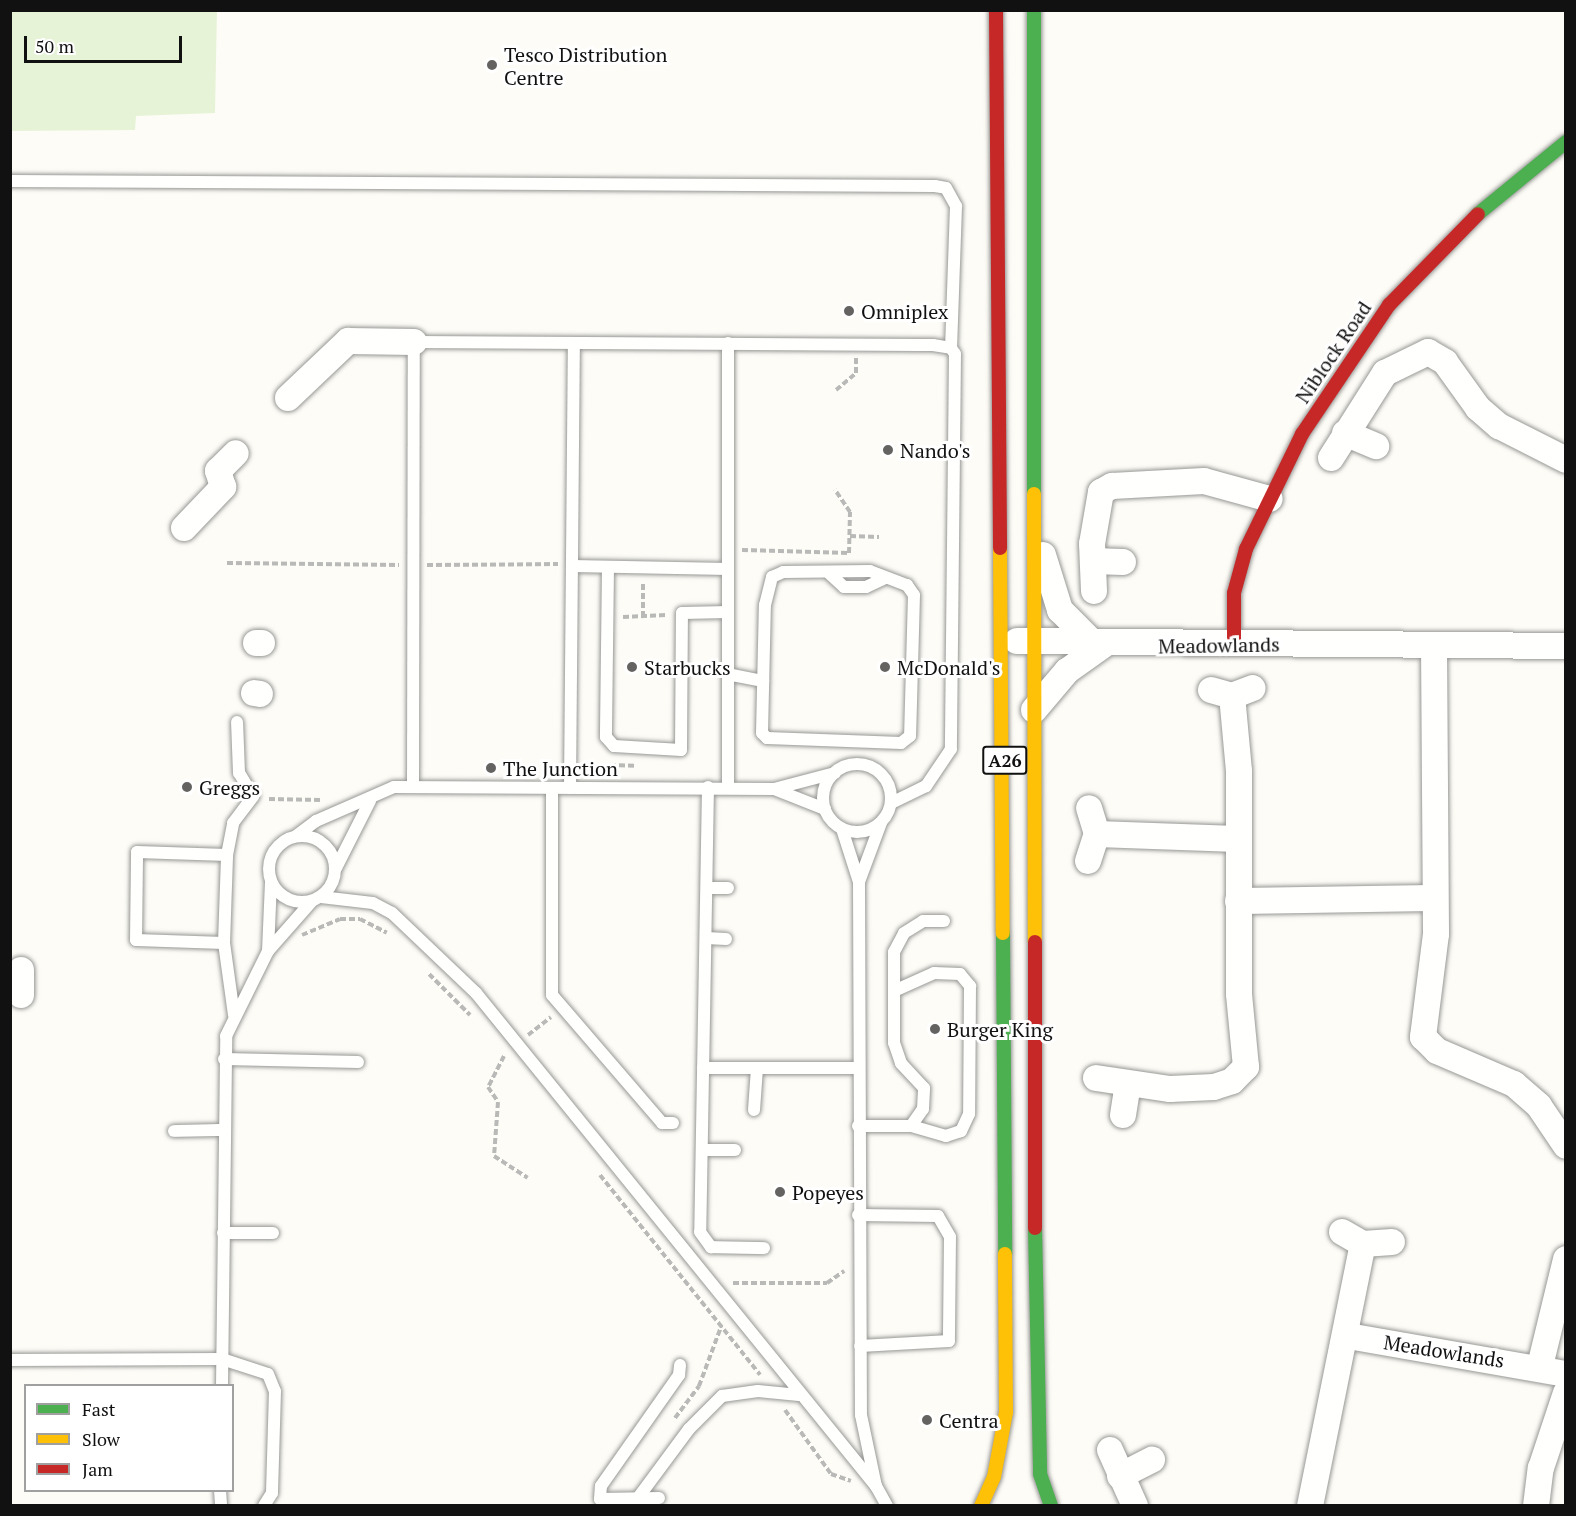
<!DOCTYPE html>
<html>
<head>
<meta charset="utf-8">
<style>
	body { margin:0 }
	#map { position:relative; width:1576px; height:1516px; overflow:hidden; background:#fdfcf7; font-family:"PT Serif",serif }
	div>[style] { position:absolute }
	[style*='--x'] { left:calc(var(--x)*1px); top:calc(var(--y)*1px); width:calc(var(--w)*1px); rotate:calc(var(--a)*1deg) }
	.green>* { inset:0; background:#e7f3d7 }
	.path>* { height:4px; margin-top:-2px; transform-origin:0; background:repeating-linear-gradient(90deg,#b9b9b8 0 6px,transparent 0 9px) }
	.roads { filter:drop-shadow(0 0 2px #979795) drop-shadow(0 0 2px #979795) }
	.lane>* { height:12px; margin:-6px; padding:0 6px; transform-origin:6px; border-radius:6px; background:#fffffe }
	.lane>.ring { margin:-6px; padding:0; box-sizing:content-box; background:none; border:12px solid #fffffe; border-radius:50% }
	.street>* { height:26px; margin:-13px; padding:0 13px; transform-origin:13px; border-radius:13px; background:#fffffe }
	.fast>* { height:14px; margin:-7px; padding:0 7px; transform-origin:7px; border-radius:7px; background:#4caf50 }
	.slow>* { height:14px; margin:-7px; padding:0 7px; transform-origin:7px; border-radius:7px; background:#ffc107 }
	.jam>* { height:14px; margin:-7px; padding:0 7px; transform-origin:7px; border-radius:7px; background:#c62828 }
	.dots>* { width:16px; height:16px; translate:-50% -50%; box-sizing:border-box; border:3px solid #fff; border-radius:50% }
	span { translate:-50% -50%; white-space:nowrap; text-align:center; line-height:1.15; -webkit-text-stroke:6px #fff; paint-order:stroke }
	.shield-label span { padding:2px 4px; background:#fff; border:2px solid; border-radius:4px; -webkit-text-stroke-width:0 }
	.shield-label { font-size:18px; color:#111; font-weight:700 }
	.poi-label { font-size:20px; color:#111 }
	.left { translate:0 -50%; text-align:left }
	.street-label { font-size:20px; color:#111 }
	.frame { position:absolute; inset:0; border:12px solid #111; pointer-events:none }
	.legend { position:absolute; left:24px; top:1384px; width:210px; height:108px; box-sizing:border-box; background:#fff; border:2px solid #a0a0a0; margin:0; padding:8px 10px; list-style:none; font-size:18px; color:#111 }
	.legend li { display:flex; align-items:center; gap:12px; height:30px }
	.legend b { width:30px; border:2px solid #a0a0a0 }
	.scale { position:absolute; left:24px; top:36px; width:158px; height:27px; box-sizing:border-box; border:3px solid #111; border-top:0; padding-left:8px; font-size:18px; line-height:21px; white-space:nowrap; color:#111; -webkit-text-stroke:4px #fff; paint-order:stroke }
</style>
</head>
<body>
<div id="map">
	<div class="green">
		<i style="clip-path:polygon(10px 11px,217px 11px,215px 113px,136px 116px,135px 130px,11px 131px)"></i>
	</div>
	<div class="path">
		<i style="--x:836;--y:390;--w:26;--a:-40"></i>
		<i style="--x:856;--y:373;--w:15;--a:-90"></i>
		<i style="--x:850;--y:536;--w:29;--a:2"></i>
		<i style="--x:742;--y:550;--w:107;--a:1.6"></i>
		<i style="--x:849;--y:553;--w:41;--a:-88.6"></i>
		<i style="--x:850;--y:512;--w:27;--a:-124"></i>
		<i style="--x:227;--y:563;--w:172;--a:0.7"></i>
		<i style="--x:427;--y:565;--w:131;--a:-0.4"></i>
		<i style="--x:623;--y:617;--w:43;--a:-2.7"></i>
		<i style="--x:643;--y:617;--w:34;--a:-90"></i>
		<i style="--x:609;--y:775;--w:10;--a:-84"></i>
		<i style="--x:610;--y:765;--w:25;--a:2"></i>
		<i style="--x:269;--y:799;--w:52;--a:1.1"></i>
		<i style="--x:302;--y:935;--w:41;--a:-22.8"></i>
		<i style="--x:340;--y:919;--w:20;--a:0"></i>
		<i style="--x:360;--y:919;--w:30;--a:27"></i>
		<i style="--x:429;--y:974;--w:58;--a:45"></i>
		<i style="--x:528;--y:1035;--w:29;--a:-38"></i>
		<i style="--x:504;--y:1056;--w:35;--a:117"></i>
		<i style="--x:488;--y:1087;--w:18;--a:56"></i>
		<i style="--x:498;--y:1102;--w:54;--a:94.2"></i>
		<i style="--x:494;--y:1156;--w:40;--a:32.9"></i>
		<i style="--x:600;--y:1175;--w:256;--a:51.3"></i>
		<i style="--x:733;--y:1283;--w:94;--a:0"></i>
		<i style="--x:827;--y:1283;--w:21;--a:-35"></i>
		<i style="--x:785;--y:1410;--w:79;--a:54.3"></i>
		<i style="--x:831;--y:1474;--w:21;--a:19"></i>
		<i style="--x:675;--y:1418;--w:40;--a:-53"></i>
		<i style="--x:699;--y:1386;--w:63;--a:-69.6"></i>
	</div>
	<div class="roads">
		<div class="lane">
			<i style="--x:10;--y:181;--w:925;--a:0.31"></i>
			<i style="--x:935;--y:186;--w:11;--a:10"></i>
			<i style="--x:946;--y:188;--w:21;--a:61"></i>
			<i style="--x:956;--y:206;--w:142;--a:92"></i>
			<i style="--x:728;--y:343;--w:445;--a:90"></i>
			<i style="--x:572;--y:566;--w:156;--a:1.1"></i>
			<i style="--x:608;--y:567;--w:170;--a:90.7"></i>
			<i style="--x:606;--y:737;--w:12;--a:48"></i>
			<i style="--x:614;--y:746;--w:67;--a:3.4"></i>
			<i style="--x:681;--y:750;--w:137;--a:-89.6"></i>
			<i style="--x:682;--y:613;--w:46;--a:-1.2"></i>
			<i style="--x:870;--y:571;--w:40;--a:21"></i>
			<i style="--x:907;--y:585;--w:12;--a:55"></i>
			<i style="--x:914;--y:595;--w:141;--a:91.6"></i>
			<i style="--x:910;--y:736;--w:11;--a:142"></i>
			<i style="--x:901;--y:743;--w:134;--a:-177.9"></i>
			<i style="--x:767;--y:738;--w:7;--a:-135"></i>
			<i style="--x:762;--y:733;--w:128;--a:-88.7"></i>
			<i style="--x:765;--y:605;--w:29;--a:-76"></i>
			<i style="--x:772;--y:577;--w:12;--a:-24"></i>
			<i style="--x:783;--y:572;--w:87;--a:-0.7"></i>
			<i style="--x:830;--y:574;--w:19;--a:43"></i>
			<i style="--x:844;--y:587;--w:22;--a:0"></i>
			<i style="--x:866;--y:587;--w:21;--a:-25"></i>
			<i style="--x:727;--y:674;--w:37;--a:11"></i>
			<i class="ring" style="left:823px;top:764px;width:56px;height:56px"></i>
			<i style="--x:413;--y:786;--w:444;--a:-89.9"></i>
			<i style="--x:414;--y:342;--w:519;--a:0.33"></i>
			<i style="--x:933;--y:345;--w:18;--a:9"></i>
			<i style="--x:951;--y:348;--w:7;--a:56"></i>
			<i style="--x:955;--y:354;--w:395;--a:90.6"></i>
			<i style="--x:951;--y:749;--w:45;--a:124"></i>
			<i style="--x:926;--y:786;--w:39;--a:154"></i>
			<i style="--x:708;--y:787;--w:445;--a:91"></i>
			<i style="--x:700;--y:1232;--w:19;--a:54"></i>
			<i style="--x:711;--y:1247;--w:53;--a:1.1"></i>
			<i style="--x:570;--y:788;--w:445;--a:-89.5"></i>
			<i style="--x:552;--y:789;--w:206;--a:90"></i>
			<i style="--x:552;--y:995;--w:169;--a:49.3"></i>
			<i style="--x:662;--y:1123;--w:11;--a:0"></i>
			<i style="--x:774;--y:789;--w:55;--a:21.4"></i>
			<i style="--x:842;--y:829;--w:56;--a:72.2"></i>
			<i style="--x:859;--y:882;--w:533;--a:89.79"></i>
			<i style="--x:861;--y:1415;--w:73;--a:78.1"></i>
			<i style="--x:876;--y:1486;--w:23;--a:61"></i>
			<i style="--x:296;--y:836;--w:25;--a:-37"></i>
			<i style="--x:316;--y:821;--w:85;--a:-23.6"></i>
			<i style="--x:394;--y:787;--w:380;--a:0.3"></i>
			<i style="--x:774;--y:789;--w:63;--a:-14.7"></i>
			<i class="ring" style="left:269px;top:836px;width:54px;height:54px"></i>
			<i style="--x:336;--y:868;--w:75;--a:-63.1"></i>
			<i style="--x:859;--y:882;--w:63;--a:-69.6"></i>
			<i style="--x:707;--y:888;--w:21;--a:0"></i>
			<i style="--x:321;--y:897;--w:52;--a:6.6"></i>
			<i style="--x:373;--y:903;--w:21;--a:28"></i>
			<i style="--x:392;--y:913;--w:116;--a:43.6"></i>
			<i style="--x:476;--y:993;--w:635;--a:50.95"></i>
			<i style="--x:706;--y:938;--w:20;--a:3"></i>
			<i style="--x:224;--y:943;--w:88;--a:-178"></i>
			<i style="--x:136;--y:940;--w:88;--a:-89.3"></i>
			<i style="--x:137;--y:852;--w:90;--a:1.9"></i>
			<i style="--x:268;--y:951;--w:70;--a:-87.5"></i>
			<i style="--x:894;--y:991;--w:44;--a:-24.2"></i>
			<i style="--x:934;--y:973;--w:26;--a:2"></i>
			<i style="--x:960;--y:974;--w:16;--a:50"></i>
			<i style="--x:970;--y:986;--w:128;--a:90.4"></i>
			<i style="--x:969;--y:1114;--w:19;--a:115"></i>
			<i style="--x:961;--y:1131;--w:16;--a:162"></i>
			<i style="--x:946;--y:1136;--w:36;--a:-164"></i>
			<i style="--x:234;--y:1015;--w:73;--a:-97.9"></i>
			<i style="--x:224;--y:943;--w:88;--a:-88"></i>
			<i style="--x:227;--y:855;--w:33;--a:-79"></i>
			<i style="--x:233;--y:823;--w:34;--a:-53"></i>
			<i style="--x:253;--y:796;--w:27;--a:-121"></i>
			<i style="--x:239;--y:773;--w:51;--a:-92.2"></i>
			<i style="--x:224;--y:1059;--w:134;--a:1.3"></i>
			<i style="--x:703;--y:1068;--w:156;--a:0"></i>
			<i style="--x:754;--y:1110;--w:42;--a:-85.9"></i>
			<i style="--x:858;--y:1126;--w:53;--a:0"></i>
			<i style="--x:911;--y:1126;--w:21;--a:-55"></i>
			<i style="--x:923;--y:1109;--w:21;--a:-87"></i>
			<i style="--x:924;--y:1088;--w:34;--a:-133"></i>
			<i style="--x:901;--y:1063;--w:21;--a:-109"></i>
			<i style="--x:894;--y:1043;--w:91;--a:-90"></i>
			<i style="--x:894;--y:952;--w:21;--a:-62"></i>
			<i style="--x:904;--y:933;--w:22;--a:-32"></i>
			<i style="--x:923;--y:921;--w:21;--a:0"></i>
			<i style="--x:174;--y:1131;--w:49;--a:-1.2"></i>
			<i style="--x:702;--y:1150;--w:33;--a:0"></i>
			<i style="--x:858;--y:1215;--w:80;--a:0.7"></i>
			<i style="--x:938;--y:1216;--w:24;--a:60"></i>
			<i style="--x:950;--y:1237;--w:104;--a:90.6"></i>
			<i style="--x:949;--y:1341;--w:89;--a:176.8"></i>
			<i style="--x:223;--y:1233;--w:50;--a:0"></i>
			<i style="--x:10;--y:1360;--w:212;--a:-0.3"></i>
			<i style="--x:222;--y:1359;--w:48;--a:18.1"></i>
			<i style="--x:268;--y:1374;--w:18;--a:68"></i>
			<i style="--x:275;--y:1391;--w:102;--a:91.7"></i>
			<i style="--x:272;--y:1493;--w:15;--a:122"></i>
			<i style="--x:222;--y:1386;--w:350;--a:-89.3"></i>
			<i style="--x:226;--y:1036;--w:95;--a:-63.7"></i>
			<i style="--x:268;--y:951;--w:67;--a:-48.7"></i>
			<i style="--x:220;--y:1490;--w:16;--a:86"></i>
			<i style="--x:659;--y:1498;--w:59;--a:179"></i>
			<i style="--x:600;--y:1499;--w:13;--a:-86"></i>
			<i style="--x:601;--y:1486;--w:136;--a:-54.9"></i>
			<i style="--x:679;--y:1375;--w:10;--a:-84"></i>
			<i style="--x:632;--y:1506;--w:96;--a:-53.5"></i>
			<i style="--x:689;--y:1429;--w:47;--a:-45"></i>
			<i style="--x:722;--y:1396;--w:36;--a:-8"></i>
			<i style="--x:758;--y:1391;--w:41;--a:5.6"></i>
		</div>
		<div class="street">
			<i style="--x:288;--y:398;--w:83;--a:-43.5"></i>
			<i style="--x:348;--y:341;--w:66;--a:0.9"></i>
			<i style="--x:1345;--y:433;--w:34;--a:23"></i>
			<i style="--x:1331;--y:458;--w:101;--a:-57.6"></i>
			<i style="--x:1385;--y:373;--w:48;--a:-26"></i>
			<i style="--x:1428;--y:352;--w:20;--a:30"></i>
			<i style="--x:1445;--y:362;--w:57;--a:54.3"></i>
			<i style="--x:1478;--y:408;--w:28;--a:41"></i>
			<i style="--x:1499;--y:426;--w:75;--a:26.9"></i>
			<i style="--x:184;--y:528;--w:57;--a:-46.4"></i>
			<i style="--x:223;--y:487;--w:17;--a:-107"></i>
			<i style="--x:218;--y:471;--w:25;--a:-45"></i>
			<i style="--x:1043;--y:555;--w:58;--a:72.8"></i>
			<i style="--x:1060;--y:610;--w:48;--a:45"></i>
			<i style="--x:1093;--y:561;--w:30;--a:2"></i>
			<i style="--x:1094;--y:591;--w:47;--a:-92.4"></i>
			<i style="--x:1092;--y:544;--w:53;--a:-80.2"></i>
			<i style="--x:1101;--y:492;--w:13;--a:-29"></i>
			<i style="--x:1112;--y:486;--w:92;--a:-3.1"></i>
			<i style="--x:1204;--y:481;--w:68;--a:15.3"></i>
			<i style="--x:1017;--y:641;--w:549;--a:0.52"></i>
			<i style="--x:256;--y:643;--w:6;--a:0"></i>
			<i style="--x:1434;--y:645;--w:289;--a:89.6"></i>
			<i style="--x:1436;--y:934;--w:104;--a:97.2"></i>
			<i style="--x:1423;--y:1037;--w:20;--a:45"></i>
			<i style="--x:1437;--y:1051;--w:84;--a:23.2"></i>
			<i style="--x:1514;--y:1084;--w:33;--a:41"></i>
			<i style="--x:1539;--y:1106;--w:48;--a:56"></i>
			<i style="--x:1211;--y:690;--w:22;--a:16"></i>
			<i style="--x:1232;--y:696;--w:22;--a:-21"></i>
			<i style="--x:254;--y:693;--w:6;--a:9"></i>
			<i style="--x:1034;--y:710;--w:51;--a:-49.8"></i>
			<i style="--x:1067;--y:671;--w:47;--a:-35.4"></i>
			<i style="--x:1097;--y:834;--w:140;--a:2"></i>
			<i style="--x:1088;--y:861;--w:28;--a:-72"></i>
			<i style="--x:1097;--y:834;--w:27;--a:-107"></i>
			<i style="--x:1238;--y:901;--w:196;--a:-0.9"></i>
			<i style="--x:21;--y:995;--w:25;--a:-90"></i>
			<i style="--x:1096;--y:1078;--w:75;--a:8.5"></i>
			<i style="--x:1170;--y:1089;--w:44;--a:-2.6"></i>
			<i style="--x:1214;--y:1087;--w:19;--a:-18"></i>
			<i style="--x:1232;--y:1081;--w:20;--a:-45"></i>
			<i style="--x:1246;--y:1067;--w:73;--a:-95.5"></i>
			<i style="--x:1239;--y:994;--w:223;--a:-90"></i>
			<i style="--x:1239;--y:771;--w:75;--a:-95.3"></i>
			<i style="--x:1123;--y:1115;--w:31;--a:-81"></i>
			<i style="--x:1342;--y:1232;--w:24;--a:30"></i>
			<i style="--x:1363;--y:1244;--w:29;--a:-4"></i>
			<i style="--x:1348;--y:1336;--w:221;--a:9.9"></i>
			<i style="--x:1540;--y:1366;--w:110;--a:-76.3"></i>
			<i style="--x:1110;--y:1450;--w:61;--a:65.9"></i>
			<i style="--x:1120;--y:1476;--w:36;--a:-27"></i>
			<i style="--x:1310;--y:1506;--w:267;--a:-78.6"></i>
			<i style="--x:1536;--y:1506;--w:38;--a:-83"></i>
			<i style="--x:1541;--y:1468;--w:79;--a:-71.6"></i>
		</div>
		<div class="fast">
			<i style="--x:1034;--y:10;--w:484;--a:90"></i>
			<i style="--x:1478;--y:214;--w:114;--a:-39.3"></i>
			<i style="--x:1003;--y:933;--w:321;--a:89.6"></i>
			<i style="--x:1035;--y:1228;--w:246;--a:88.8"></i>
			<i style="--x:1040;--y:1474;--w:34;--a:71"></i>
		</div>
		<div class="slow">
			<i style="--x:1034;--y:494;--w:448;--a:89.9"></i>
			<i style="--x:1000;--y:548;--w:385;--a:89.6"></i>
			<i style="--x:981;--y:1506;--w:32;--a:-66"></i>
			<i style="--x:994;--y:1477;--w:66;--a:-79.5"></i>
			<i style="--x:1006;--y:1412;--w:158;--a:-90.4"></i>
		</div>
		<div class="jam">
			<i style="--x:996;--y:10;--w:538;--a:89.57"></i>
			<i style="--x:1234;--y:644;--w:51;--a:-90"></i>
			<i style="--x:1234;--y:593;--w:46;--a:-74.7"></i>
			<i style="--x:1246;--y:549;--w:128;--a:-64"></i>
			<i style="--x:1302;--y:434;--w:156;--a:-56"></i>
			<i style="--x:1389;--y:305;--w:127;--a:-45.6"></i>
			<i style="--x:1035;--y:942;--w:286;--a:90"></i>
		</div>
	</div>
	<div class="dots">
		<i style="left:492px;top:65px;background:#646362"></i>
		<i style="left:849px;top:311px;background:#646362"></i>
		<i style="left:888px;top:450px;background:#646362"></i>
		<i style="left:632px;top:667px;background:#646362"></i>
		<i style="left:885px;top:667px;background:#646362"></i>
		<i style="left:491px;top:768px;background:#646362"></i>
		<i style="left:187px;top:787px;background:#646362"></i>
		<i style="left:935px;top:1029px;background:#646362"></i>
		<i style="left:780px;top:1192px;background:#646362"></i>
		<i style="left:927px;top:1420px;background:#646362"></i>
	</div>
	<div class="shield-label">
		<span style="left:1005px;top:760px">A26</span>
	</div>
	<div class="poi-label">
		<span class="left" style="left:504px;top:66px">Tesco Distribution<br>Centre</span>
		<span class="left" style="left:861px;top:311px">Omniplex</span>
		<span class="left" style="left:900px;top:450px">Nando's</span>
		<span class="left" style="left:644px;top:667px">Starbucks</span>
		<span class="left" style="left:897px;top:667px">McDonald's</span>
		<span class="left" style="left:503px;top:768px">The Junction</span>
		<span class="left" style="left:199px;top:787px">Greggs</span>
		<span class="left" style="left:947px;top:1029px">Burger King</span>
		<span class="left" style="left:792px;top:1192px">Popeyes</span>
		<span class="left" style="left:939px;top:1420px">Centra</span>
	</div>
	<div class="street-label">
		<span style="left:1333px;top:352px;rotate:-56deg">Niblock Road</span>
		<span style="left:1219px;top:645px;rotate:-1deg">Meadowlands</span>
		<span style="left:1444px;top:1351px;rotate:9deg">Meadowlands</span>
	</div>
	<div class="frame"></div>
	<ul class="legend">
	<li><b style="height:8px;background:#4caf50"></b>Fast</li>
	<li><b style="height:8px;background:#ffc107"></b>Slow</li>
	<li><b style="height:8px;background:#c62828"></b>Jam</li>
	</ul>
	<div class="scale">50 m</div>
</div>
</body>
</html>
